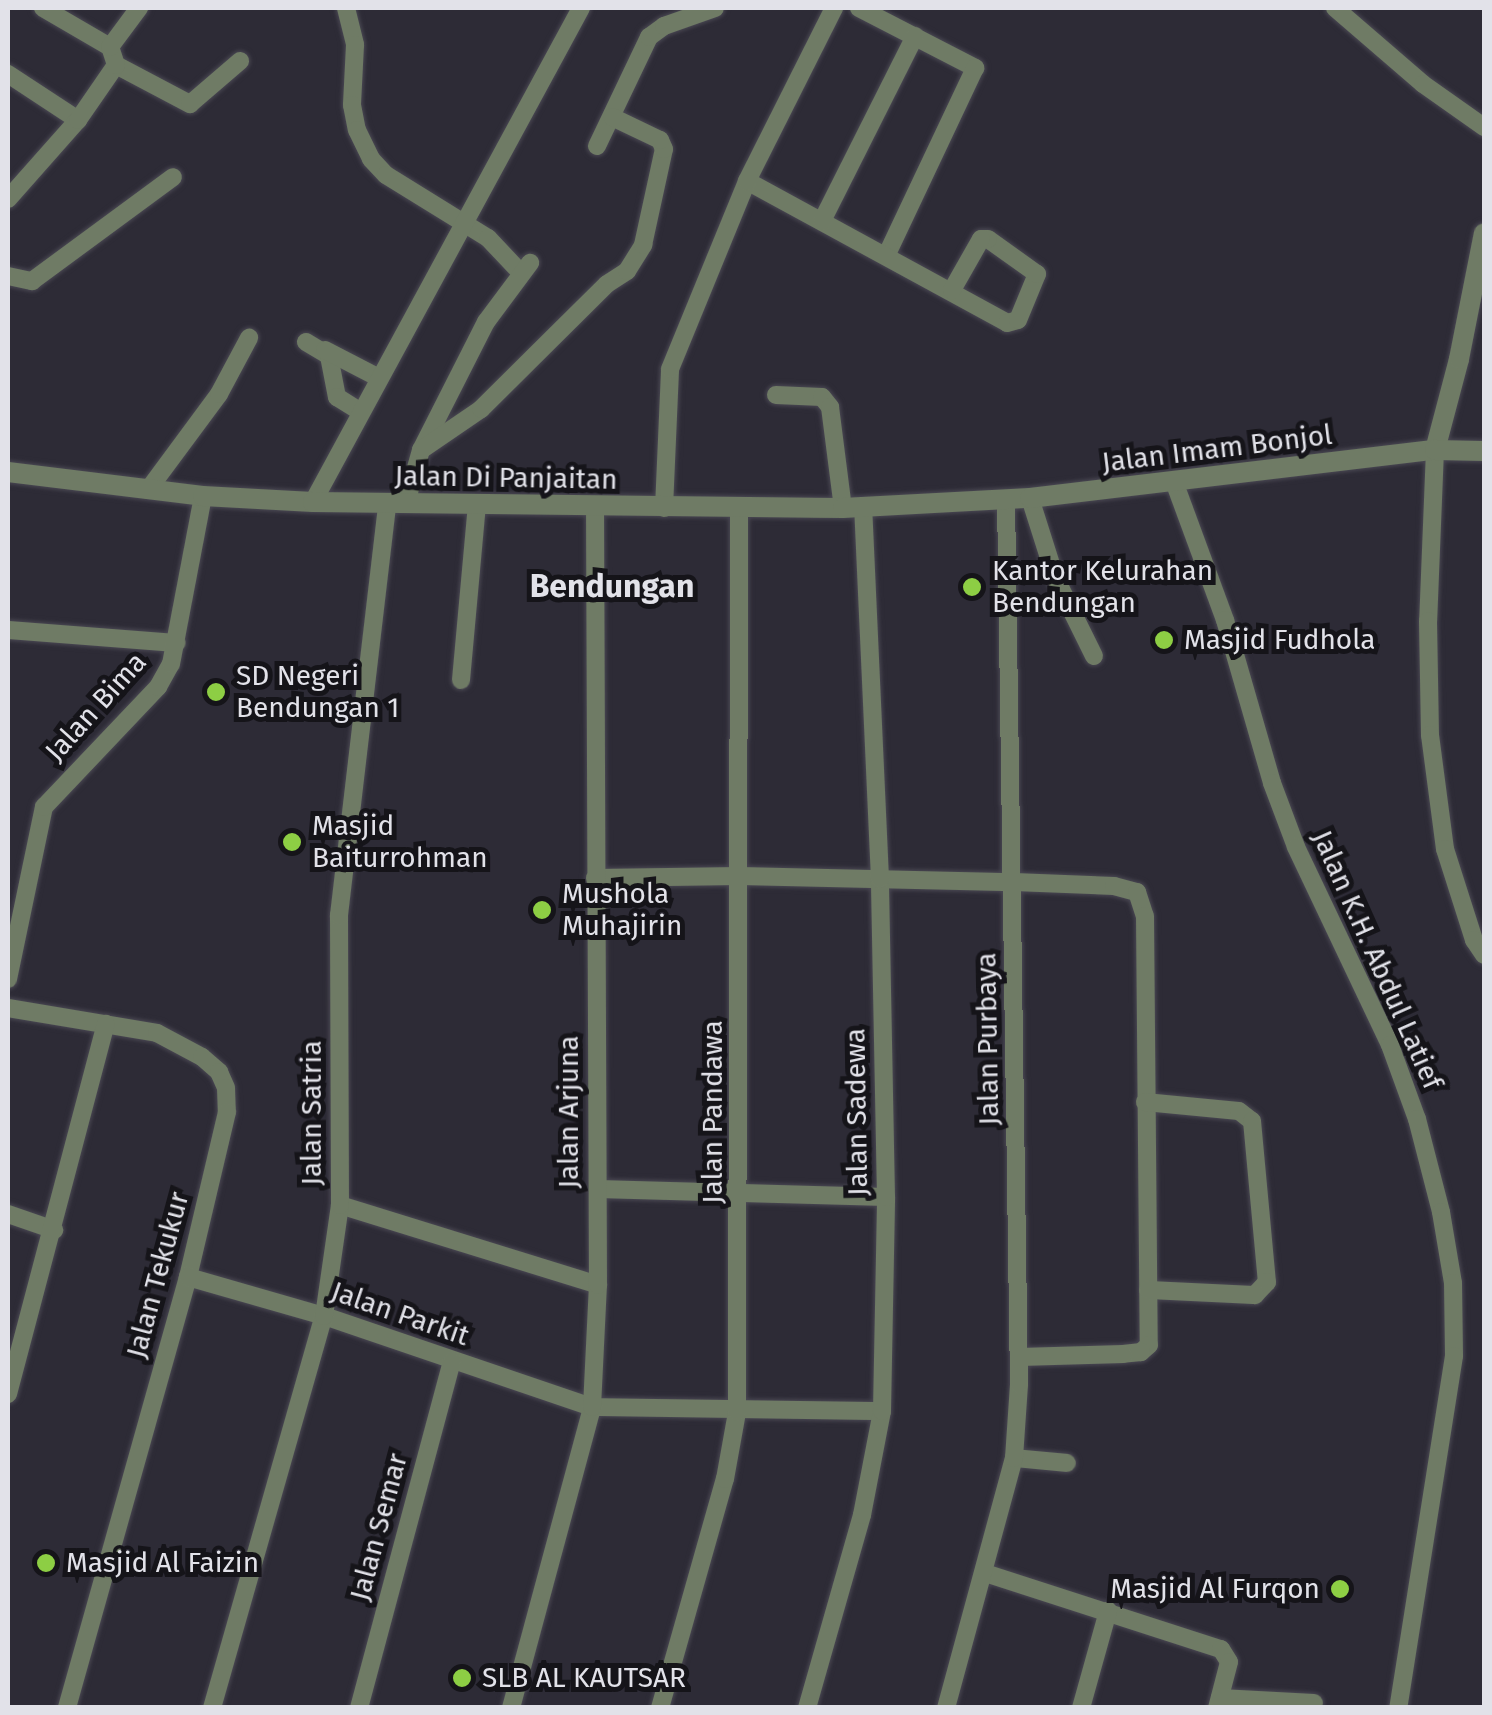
<!DOCTYPE html>
<html>
<head>
<meta charset="utf-8">
<style>
	body { margin:0 }
	#map { position:relative; width:1492px; height:1715px; overflow:hidden; background:#2d2b36; font-family:"Fira Sans",sans-serif }
	div>[style] { position:absolute }
	[style*='--x'] { left:calc(var(--x)*1px); top:calc(var(--y)*1px); width:calc(var(--w)*1px); rotate:calc(var(--a)*1deg) }
	.roads { filter:drop-shadow(0 0 2px #4a4853) drop-shadow(0 0 2px #4a4853) }
	.minor>* { height:18px; margin:-9px; padding:0 9px; transform-origin:9px; border-radius:9px; background:#6f7b65 }
	.tertiary>* { height:20px; margin:-10px; padding:0 10px; transform-origin:10px; border-radius:10px; background:#6f7b65 }
	.dots>* { width:28px; height:28px; translate:-50% -50%; box-sizing:border-box; border:5px solid #151419; border-radius:50% }
	span { translate:-50% -50%; white-space:nowrap; text-align:center; line-height:1.15; -webkit-text-stroke:10px #151419; paint-order:stroke }
	.street-label { font-size:28px; color:#e2e2e9 }
	.poi-label { font-size:28px; color:#e2e2e9 }
	.left { translate:0 -50%; text-align:left }
	.right { translate:-100% -50%; text-align:right }
	.quarter-label { font-size:32px; color:#e2e2e9; font-weight:700 }
	.frame { position:absolute; inset:0; border:10px solid #e2e2e9; pointer-events:none }
</style>
</head>
<body>
<div id="map">
	<div class="roads">
		<div class="minor">
			<i style="--x:43;--y:8;--w:78;--a:30.2"></i>
			<i style="--x:346;--y:8;--w:38;--a:76"></i>
			<i style="--x:355;--y:45;--w:60;--a:92.9"></i>
			<i style="--x:352;--y:105;--w:25;--a:79"></i>
			<i style="--x:357;--y:130;--w:32;--a:64"></i>
			<i style="--x:371;--y:159;--w:22;--a:47"></i>
			<i style="--x:386;--y:175;--w:120;--a:31.7"></i>
			<i style="--x:488;--y:238;--w:48;--a:46.7"></i>
			<i style="--x:859;--y:8;--w:131;--a:27.3"></i>
			<i style="--x:975;--y:68;--w:206;--a:115.3"></i>
			<i style="--x:1335;--y:8;--w:116;--a:40.8"></i>
			<i style="--x:1423;--y:84;--w:75;--a:35.2"></i>
			<i style="--x:116;--y:65;--w:84;--a:27.8"></i>
			<i style="--x:190;--y:104;--w:66;--a:-40.7"></i>
			<i style="--x:8;--y:74;--w:84;--a:33.3"></i>
			<i style="--x:597;--y:146;--w:121;--a:-64.5"></i>
			<i style="--x:649;--y:37;--w:19;--a:-36"></i>
			<i style="--x:664;--y:26;--w:54;--a:-19.4"></i>
			<i style="--x:747;--y:181;--w:296;--a:28.6"></i>
			<i style="--x:1007;--y:323;--w:11;--a:-15"></i>
			<i style="--x:1018;--y:320;--w:50;--a:-67.6"></i>
			<i style="--x:1037;--y:274;--w:60;--a:-144.5"></i>
			<i style="--x:988;--y:239;--w:7;--a:180"></i>
			<i style="--x:981;--y:239;--w:59;--a:119.6"></i>
			<i style="--x:8;--y:199;--w:106;--a:-48.5"></i>
			<i style="--x:78;--y:120;--w:67;--a:-55.4"></i>
			<i style="--x:116;--y:65;--w:19;--a:-108"></i>
			<i style="--x:110;--y:47;--w:49;--a:-53.4"></i>
			<i style="--x:822;--y:221;--w:207;--a:-63.3"></i>
			<i style="--x:8;--y:276;--w:25;--a:12"></i>
			<i style="--x:32;--y:281;--w:175;--a:-36.4"></i>
			<i style="--x:306;--y:342;--w:27;--a:31"></i>
			<i style="--x:329;--y:356;--w:42;--a:79"></i>
			<i style="--x:337;--y:397;--w:28;--a:32"></i>
			<i style="--x:325;--y:350;--w:61;--a:27.4"></i>
			<i style="--x:776;--y:395;--w:46;--a:2.5"></i>
			<i style="--x:822;--y:397;--w:13;--a:51"></i>
			<i style="--x:830;--y:407;--w:102;--a:82.7"></i>
			<i style="--x:421;--y:450;--w:144;--a:-63.1"></i>
			<i style="--x:486;--y:322;--w:74;--a:-53.3"></i>
			<i style="--x:1435;--y:450;--w:171;--a:92.3"></i>
			<i style="--x:1428;--y:621;--w:114;--a:89"></i>
			<i style="--x:1430;--y:735;--w:115;--a:82.5"></i>
			<i style="--x:1445;--y:849;--w:96;--a:72.3"></i>
			<i style="--x:1474;--y:940;--w:18;--a:56"></i>
			<i style="--x:1175;--y:484;--w:145;--a:69.8"></i>
			<i style="--x:1225;--y:620;--w:170;--a:73.9"></i>
			<i style="--x:1272;--y:783;--w:68;--a:69.4"></i>
			<i style="--x:1296;--y:847;--w:219;--a:64.6"></i>
			<i style="--x:1390;--y:1045;--w:79;--a:70"></i>
			<i style="--x:1417;--y:1119;--w:96;--a:75.5"></i>
			<i style="--x:1441;--y:1212;--w:72;--a:80.4"></i>
			<i style="--x:1453;--y:1283;--w:73;--a:89.2"></i>
			<i style="--x:1454;--y:1356;--w:356;--a:99"></i>
			<i style="--x:148;--y:490;--w:119;--a:-53.5"></i>
			<i style="--x:219;--y:394;--w:64;--a:-61.8"></i>
			<i style="--x:1030;--y:498;--w:83;--a:72.4"></i>
			<i style="--x:1055;--y:577;--w:88;--a:63.7"></i>
			<i style="--x:313;--y:502;--w:562;--a:-61.52"></i>
			<i style="--x:406;--y:503;--w:55;--a:-74.2"></i>
			<i style="--x:421;--y:450;--w:73;--a:-34.3"></i>
			<i style="--x:481;--y:409;--w:177;--a:-44.8"></i>
			<i style="--x:607;--y:284;--w:24;--a:-33"></i>
			<i style="--x:627;--y:271;--w:31;--a:-58"></i>
			<i style="--x:643;--y:245;--w:98;--a:-77.7"></i>
			<i style="--x:664;--y:149;--w:10;--a:-114"></i>
			<i style="--x:660;--y:140;--w:53;--a:-154.4"></i>
			<i style="--x:664;--y:508;--w:139;--a:-87.5"></i>
			<i style="--x:670;--y:369;--w:203;--a:-67.7"></i>
			<i style="--x:747;--y:181;--w:194;--a:-63.3"></i>
			<i style="--x:8;--y:630;--w:169;--a:4.4"></i>
			<i style="--x:461;--y:680;--w:176;--a:-84.8"></i>
			<i style="--x:595;--y:878;--w:145;--a:-0.8"></i>
			<i style="--x:740;--y:876;--w:274;--a:1.3"></i>
			<i style="--x:1014;--y:882;--w:100;--a:2.3"></i>
			<i style="--x:1114;--y:886;--w:24;--a:15"></i>
			<i style="--x:1137;--y:892;--w:25;--a:72"></i>
			<i style="--x:1145;--y:916;--w:429;--a:89.5"></i>
			<i style="--x:1149;--y:1345;--w:11;--a:139"></i>
			<i style="--x:1141;--y:1352;--w:18;--a:174"></i>
			<i style="--x:1123;--y:1354;--w:103;--a:178.3"></i>
			<i style="--x:8;--y:979;--w:176;--a:-78.2"></i>
			<i style="--x:44;--y:807;--w:166;--a:-46.5"></i>
			<i style="--x:158;--y:687;--w:26;--a:-61"></i>
			<i style="--x:171;--y:664;--w:171;--a:-79.2"></i>
			<i style="--x:8;--y:1008;--w:151;--a:9.5"></i>
			<i style="--x:157;--y:1033;--w:51;--a:28.1"></i>
			<i style="--x:202;--y:1057;--w:23;--a:41"></i>
			<i style="--x:219;--y:1072;--w:17;--a:66"></i>
			<i style="--x:226;--y:1088;--w:24;--a:88"></i>
			<i style="--x:227;--y:1112;--w:170;--a:103.3"></i>
			<i style="--x:188;--y:1277;--w:448;--a:105.7"></i>
			<i style="--x:1145;--y:1102;--w:94;--a:5.5"></i>
			<i style="--x:1239;--y:1111;--w:16;--a:38"></i>
			<i style="--x:1252;--y:1121;--w:162;--a:84.7"></i>
			<i style="--x:1267;--y:1282;--w:18;--a:133"></i>
			<i style="--x:1255;--y:1295;--w:107;--a:-177.3"></i>
			<i style="--x:598;--y:1189;--w:288;--a:1.6"></i>
			<i style="--x:340;--y:1205;--w:270;--a:17.2"></i>
			<i style="--x:8;--y:1214;--w:49;--a:19.2"></i>
			<i style="--x:188;--y:1277;--w:141;--a:16"></i>
			<i style="--x:324;--y:1316;--w:283;--a:18.8"></i>
			<i style="--x:592;--y:1407;--w:290;--a:0.8"></i>
			<i style="--x:8;--y:1394;--w:383;--a:-75.2"></i>
			<i style="--x:1014;--y:1458;--w:53;--a:5.4"></i>
			<i style="--x:985;--y:1573;--w:248;--a:17.9"></i>
			<i style="--x:1221;--y:1649;--w:15;--a:58"></i>
			<i style="--x:1229;--y:1662;--w:48;--a:104.6"></i>
			<i style="--x:1220;--y:1698;--w:94;--a:3"></i>
			<i style="--x:212;--y:1708;--w:408;--a:-74.1"></i>
			<i style="--x:324;--y:1316;--w:112;--a:-81.8"></i>
			<i style="--x:340;--y:1205;--w:290;--a:-90.2"></i>
			<i style="--x:339;--y:915;--w:414;--a:-83.3"></i>
			<i style="--x:359;--y:1708;--w:359;--a:-75"></i>
			<i style="--x:511;--y:1708;--w:312;--a:-74.9"></i>
			<i style="--x:592;--y:1407;--w:122;--a:-87.2"></i>
			<i style="--x:598;--y:1285;--w:779;--a:-90.22"></i>
			<i style="--x:660;--y:1708;--w:238;--a:-74.2"></i>
			<i style="--x:725;--y:1479;--w:68;--a:-79.8"></i>
			<i style="--x:737;--y:1412;--w:905;--a:-89.87"></i>
			<i style="--x:807;--y:1708;--w:201;--a:-74.1"></i>
			<i style="--x:862;--y:1515;--w:106;--a:-79.1"></i>
			<i style="--x:882;--y:1411;--w:214;--a:-88.9"></i>
			<i style="--x:886;--y:1197;--w:318;--a:-91.1"></i>
			<i style="--x:880;--y:879;--w:373;--a:-92.6"></i>
			<i style="--x:946;--y:1708;--w:259;--a:-74.8"></i>
			<i style="--x:1014;--y:1458;--w:74;--a:-86.1"></i>
			<i style="--x:1019;--y:1384;--w:884;--a:-90.84"></i>
			<i style="--x:1081;--y:1708;--w:101;--a:-74.4"></i>
		</div>
		<div class="tertiary">
			<i style="--x:1435;--y:450;--w:94;--a:-75.2"></i>
			<i style="--x:1459;--y:359;--w:128;--a:-78.8"></i>
			<i style="--x:8;--y:472;--w:196;--a:7"></i>
			<i style="--x:203;--y:496;--w:110;--a:3.1"></i>
			<i style="--x:313;--y:502;--w:530;--a:0.65"></i>
			<i style="--x:843;--y:508;--w:187;--a:-3.1"></i>
			<i style="--x:1030;--y:498;--w:408;--a:-6.8"></i>
			<i style="--x:1435;--y:450;--w:49;--a:1.2"></i>
		</div>
	</div>
	<div class="dots">
		<i style="left:972px;top:587px;background:#8dce44"></i>
		<i style="left:1164px;top:640px;background:#8dce44"></i>
		<i style="left:216px;top:692px;background:#8dce44"></i>
		<i style="left:292px;top:842px;background:#8dce44"></i>
		<i style="left:542px;top:910px;background:#8dce44"></i>
		<i style="left:46px;top:1563px;background:#8dce44"></i>
		<i style="left:1340px;top:1589px;background:#8dce44"></i>
		<i style="left:462px;top:1678px;background:#8dce44"></i>
	</div>
	<div class="street-label">
		<span style="left:1217px;top:449px;rotate:-7deg">Jalan Imam Bonjol</span>
		<span style="left:506px;top:478px;rotate:1deg">Jalan Di Panjaitan</span>
		<span style="left:96px;top:707px;rotate:-48deg">Jalan Bima</span>
		<span style="left:1377px;top:960px;rotate:66deg">Jalan K.H. Abdul Latief</span>
		<span style="left:988px;top:1039px;rotate:-91deg">Jalan Purbaya</span>
		<span style="left:569px;top:1112px;rotate:-90deg">Jalan Arjuna</span>
		<span style="left:713px;top:1112px;rotate:-90deg">Jalan Pandawa</span>
		<span style="left:857px;top:1112px;rotate:-91deg">Jalan Sadewa</span>
		<span style="left:312px;top:1113px;rotate:-90deg">Jalan Satria</span>
		<span style="left:158px;top:1275px;rotate:-75deg">Jalan Tekukur</span>
		<span style="left:400px;top:1314px;rotate:19deg">Jalan Parkit</span>
		<span style="left:379px;top:1527px;rotate:-75deg">Jalan Semar</span>
	</div>
	<div class="poi-label">
		<span class="left" style="left:992px;top:587px">Kantor Kelurahan<br>Bendungan</span>
		<span class="left" style="left:1184px;top:640px">Masjid Fudhola</span>
		<span class="left" style="left:236px;top:692px">SD Negeri<br>Bendungan 1</span>
		<span class="left" style="left:312px;top:842px">Masjid<br>Baiturrohman</span>
		<span class="left" style="left:562px;top:910px">Mushola<br>Muhajirin</span>
		<span class="left" style="left:66px;top:1563px">Masjid Al Faizin</span>
		<span class="right" style="left:1320px;top:1589px">Masjid Al Furqon</span>
		<span class="left" style="left:482px;top:1678px">SLB AL KAUTSAR</span>
	</div>
	<div class="quarter-label">
		<span style="left:612px;top:586px">Bendungan</span>
	</div>
	<div class="frame"></div>
</div>
</body>
</html>
